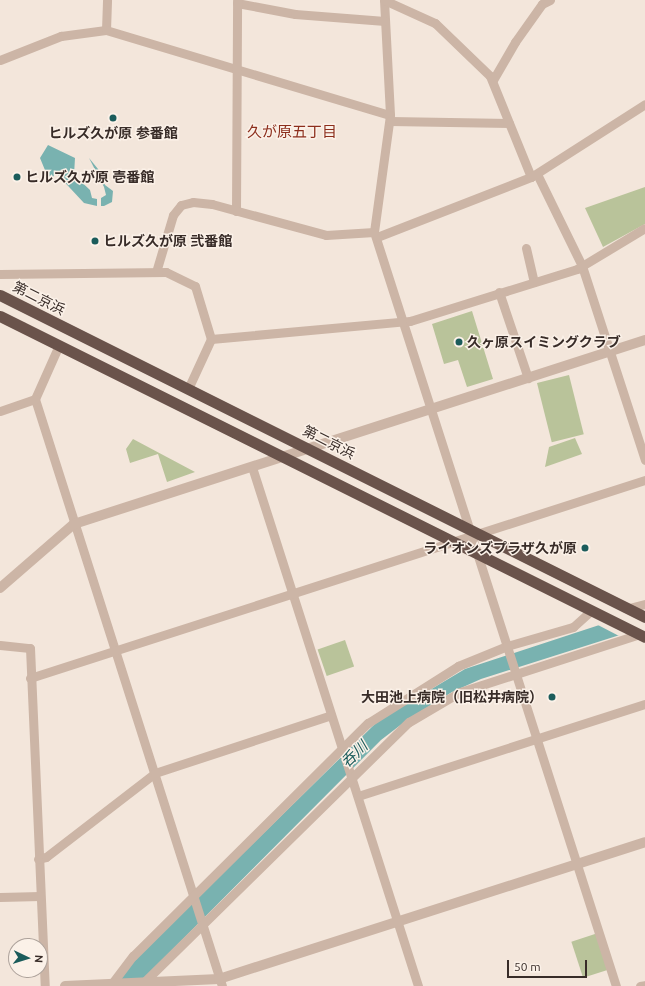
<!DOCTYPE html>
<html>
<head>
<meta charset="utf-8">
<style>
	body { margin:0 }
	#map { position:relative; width:645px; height:986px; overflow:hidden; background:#f3e6db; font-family:Ubuntu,"Noto Sans JP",sans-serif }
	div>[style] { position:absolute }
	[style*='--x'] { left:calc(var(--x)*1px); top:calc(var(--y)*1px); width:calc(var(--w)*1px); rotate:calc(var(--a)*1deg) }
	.green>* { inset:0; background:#b9c39a; transform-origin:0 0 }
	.water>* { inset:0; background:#79b2b0 }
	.pier>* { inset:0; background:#f3e6db }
	.minor>* { height:9px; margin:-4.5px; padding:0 4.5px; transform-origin:4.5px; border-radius:4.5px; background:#ccb5a6 }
	.tertiary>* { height:10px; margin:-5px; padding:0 5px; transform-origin:5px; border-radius:5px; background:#ccb5a6 }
	.trunk>* { height:11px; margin:-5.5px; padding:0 5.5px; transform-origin:5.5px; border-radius:5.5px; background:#6a534b }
	.dots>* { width:11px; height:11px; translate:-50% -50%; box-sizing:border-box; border:2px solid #fbf1e8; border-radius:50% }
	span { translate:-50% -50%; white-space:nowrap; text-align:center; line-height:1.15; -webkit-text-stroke:3px #fbf1e8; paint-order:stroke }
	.poi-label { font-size:14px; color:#382c28; font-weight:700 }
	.left { translate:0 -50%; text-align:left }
	.right { translate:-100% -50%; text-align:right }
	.street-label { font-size:14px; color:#382c28 }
	.neighbourhood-label { font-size:15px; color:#8c2e1c }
	.water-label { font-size:15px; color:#1b5c5b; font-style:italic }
	.north { position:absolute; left:8px; top:938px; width:40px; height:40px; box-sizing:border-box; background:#fbf1e8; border:1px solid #ada29b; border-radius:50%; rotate:94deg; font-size:11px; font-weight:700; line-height:16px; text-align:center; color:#382c28 }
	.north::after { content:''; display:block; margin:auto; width:14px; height:18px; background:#1b5c5b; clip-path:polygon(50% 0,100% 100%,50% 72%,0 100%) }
	.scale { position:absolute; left:507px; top:960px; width:80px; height:18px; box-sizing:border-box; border:2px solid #382c28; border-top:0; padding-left:5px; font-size:12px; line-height:14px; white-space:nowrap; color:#382c28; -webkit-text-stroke:3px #fbf1e8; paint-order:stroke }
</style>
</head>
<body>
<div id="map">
	<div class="green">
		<i style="clip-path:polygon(645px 187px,645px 224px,603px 247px,585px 208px)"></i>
		<i style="clip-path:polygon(472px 311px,493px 379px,467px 387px,458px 360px,444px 364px,432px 324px)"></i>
		<i style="left:569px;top:375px;width:61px;height:33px;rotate:76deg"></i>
		<i style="clip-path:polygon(575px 438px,582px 454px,545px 467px,549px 447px)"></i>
		<i style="clip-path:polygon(133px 439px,195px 472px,167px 482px,158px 454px,130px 463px,126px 449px)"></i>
		<i style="left:345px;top:640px;width:28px;height:29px;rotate:71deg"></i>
		<i style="left:598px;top:933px;width:38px;height:28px;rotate:72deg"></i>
	</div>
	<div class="water">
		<i style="clip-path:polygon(48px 145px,75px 158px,74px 175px,90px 190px,92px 198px,97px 199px,97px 206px,84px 203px,56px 173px,52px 178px,47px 175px,40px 158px)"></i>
		<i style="clip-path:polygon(89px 158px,98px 169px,105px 185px,113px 191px,112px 202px,104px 206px,101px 206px,101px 198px,106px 195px,104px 187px)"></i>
		<i style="clip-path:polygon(645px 610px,645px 627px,481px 679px,452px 692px,407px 720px,381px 740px,136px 986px,115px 986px,137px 957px,378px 721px,465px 669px)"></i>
	</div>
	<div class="pier">
		<i style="clip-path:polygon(645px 608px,645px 630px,621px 637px,596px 624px)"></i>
	</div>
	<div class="minor">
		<i style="--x:384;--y:0;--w:115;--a:87"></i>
		<i style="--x:390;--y:115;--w:118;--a:97.8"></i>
		<i style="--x:374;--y:232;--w:792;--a:72.21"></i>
		<i style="--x:384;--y:0;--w:56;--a:24.3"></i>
		<i style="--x:435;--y:23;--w:76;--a:43.9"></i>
		<i style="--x:490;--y:76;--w:109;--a:67.9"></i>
		<i style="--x:237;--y:3;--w:59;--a:10.7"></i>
		<i style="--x:295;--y:14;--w:90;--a:4.4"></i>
		<i style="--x:106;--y:30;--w:30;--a:-88"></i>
		<i style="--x:0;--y:60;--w:66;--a:-21.5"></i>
		<i style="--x:61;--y:36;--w:45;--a:-7.6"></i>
		<i style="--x:106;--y:30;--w:296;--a:16.7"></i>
		<i style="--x:493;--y:80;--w:44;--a:-59.9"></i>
		<i style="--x:515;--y:42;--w:47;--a:-54.6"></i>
		<i style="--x:542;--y:4;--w:9;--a:-27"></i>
		<i style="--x:390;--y:121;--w:119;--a:1"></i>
		<i style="--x:537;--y:174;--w:102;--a:63.9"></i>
		<i style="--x:582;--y:266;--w:204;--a:72"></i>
		<i style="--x:236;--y:211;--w:211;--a:-89.7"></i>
		<i style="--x:377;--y:237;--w:165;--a:-21.3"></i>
		<i style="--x:531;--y:177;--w:135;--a:-32.6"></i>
		<i style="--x:526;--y:248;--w:35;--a:77"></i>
		<i style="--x:156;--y:272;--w:59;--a:-73.4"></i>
		<i style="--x:173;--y:215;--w:13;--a:-51"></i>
		<i style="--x:181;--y:205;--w:12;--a:-14"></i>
		<i style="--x:193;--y:202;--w:19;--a:6"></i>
		<i style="--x:212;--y:204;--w:118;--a:15.2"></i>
		<i style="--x:326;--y:235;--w:48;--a:-3.6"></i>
		<i style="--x:0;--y:274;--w:166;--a:-0.7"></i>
		<i style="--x:166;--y:272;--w:32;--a:26"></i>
		<i style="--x:195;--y:286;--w:55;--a:73.2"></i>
		<i style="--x:211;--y:339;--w:55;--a:114.7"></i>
		<i style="--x:499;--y:292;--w:91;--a:71.4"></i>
		<i style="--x:211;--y:339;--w:200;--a:-5.2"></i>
		<i style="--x:410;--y:321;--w:175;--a:-17.3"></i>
		<i style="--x:577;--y:269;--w:79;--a:-31.1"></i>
		<i style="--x:59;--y:345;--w:59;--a:114"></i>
		<i style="--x:35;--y:399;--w:616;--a:72.33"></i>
		<i style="--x:0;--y:411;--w:37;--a:-19"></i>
		<i style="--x:252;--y:467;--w:545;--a:72.26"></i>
		<i style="--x:629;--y:608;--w:16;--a:-14"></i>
		<i style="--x:0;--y:645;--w:30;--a:6"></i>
		<i style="--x:30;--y:648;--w:338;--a:87.5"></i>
		<i style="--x:30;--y:678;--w:646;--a:-17.85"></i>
		<i style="--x:358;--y:796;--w:301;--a:-17.8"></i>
		<i style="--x:38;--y:859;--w:8;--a:-14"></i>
		<i style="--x:46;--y:857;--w:138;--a:-37.6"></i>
		<i style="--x:155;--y:773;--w:185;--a:-18.2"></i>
		<i style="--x:0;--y:897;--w:40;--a:-1.4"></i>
		<i style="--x:110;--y:986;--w:38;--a:-53"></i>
		<i style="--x:133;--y:956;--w:331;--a:-44.8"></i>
		<i style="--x:368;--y:723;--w:107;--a:-32.3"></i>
		<i style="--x:458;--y:666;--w:53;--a:-22.2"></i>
		<i style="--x:507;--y:646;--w:69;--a:-16.1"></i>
		<i style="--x:573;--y:627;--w:25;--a:-42"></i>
		<i style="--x:140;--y:986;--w:377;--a:-44.5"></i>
		<i style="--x:409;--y:722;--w:59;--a:-30.5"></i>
		<i style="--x:460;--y:692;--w:189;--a:-17.9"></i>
		<i style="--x:640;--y:986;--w:5;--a:-11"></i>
	</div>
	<div class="tertiary">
		<i style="--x:0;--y:588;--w:98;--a:-40.9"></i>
		<i style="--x:74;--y:524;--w:600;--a:-17.86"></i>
		<i style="--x:65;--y:986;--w:154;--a:-2.6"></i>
		<i style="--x:219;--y:979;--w:447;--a:-17.8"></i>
	</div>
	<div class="trunk">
		<i style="--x:0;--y:295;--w:721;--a:26.53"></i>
		<i style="--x:0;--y:316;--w:720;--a:26.46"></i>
	</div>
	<div class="dots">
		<i style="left:113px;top:118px;background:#1b5c5b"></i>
		<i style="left:17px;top:177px;background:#1b5c5b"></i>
		<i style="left:95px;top:241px;background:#1b5c5b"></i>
		<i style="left:459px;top:342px;background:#1b5c5b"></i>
		<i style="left:585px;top:548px;background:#1b5c5b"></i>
		<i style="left:552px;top:697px;background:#1b5c5b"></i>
	</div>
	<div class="poi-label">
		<span style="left:113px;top:133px">ヒルズ久が原 参番館</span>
		<span class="left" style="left:25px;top:177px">ヒルズ久が原 壱番館</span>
		<span class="left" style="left:103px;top:241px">ヒルズ久が原 弐番館</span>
		<span class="left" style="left:467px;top:342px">久ヶ原スイミングクラブ</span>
		<span class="right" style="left:577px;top:548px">ライオンズプラザ久が原</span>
		<span class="right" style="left:543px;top:697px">大田池上病院（旧松井病院）</span>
	</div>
	<div class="street-label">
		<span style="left:39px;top:298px;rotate:27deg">第二京浜</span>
		<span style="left:329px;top:442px;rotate:27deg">第二京浜</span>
	</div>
	<div class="neighbourhood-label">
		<span style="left:292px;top:132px">久が原五丁目</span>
	</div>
	<div class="water-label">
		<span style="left:354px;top:754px;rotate:-44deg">呑川</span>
	</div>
	<div class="north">N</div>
	<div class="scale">50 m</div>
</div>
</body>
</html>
